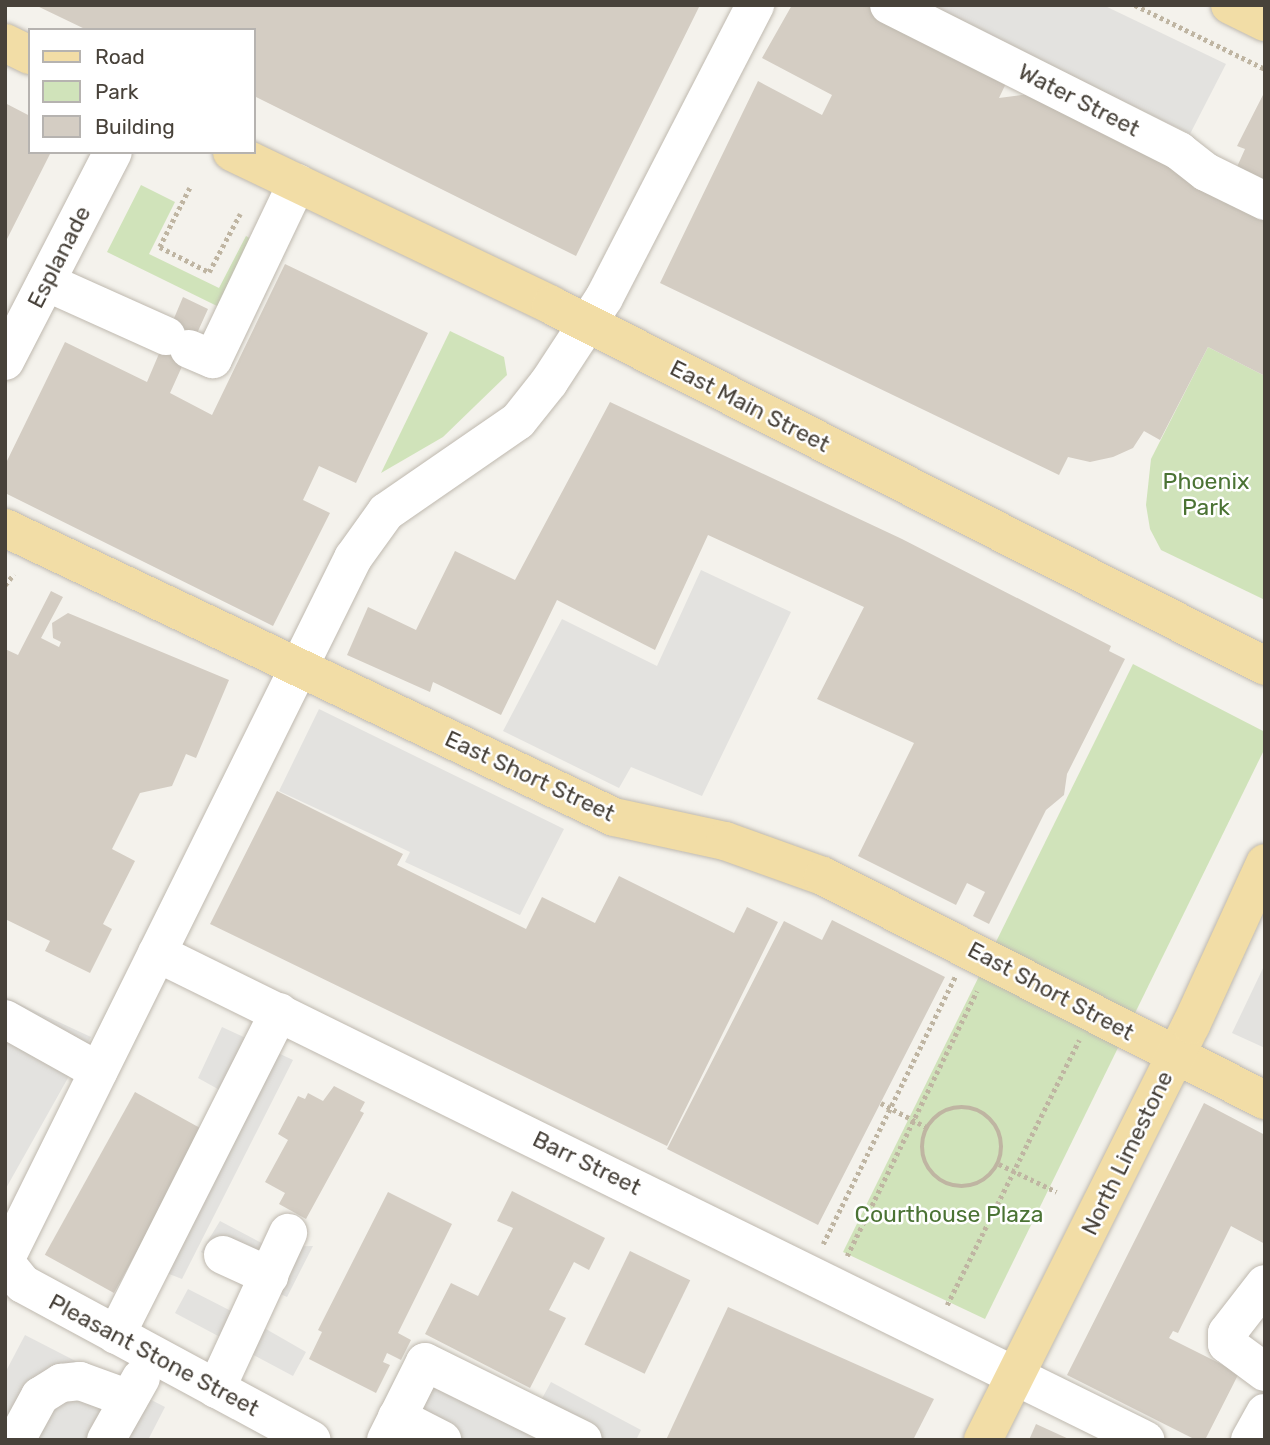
<!DOCTYPE html>
<html>
<head>
<meta charset="utf-8">
<style>
	body { margin:0 }
	#map { position:relative; width:1270px; height:1445px; overflow:hidden; background:#f4f2ec; font-family:Rubik,sans-serif }
	div>[style] { position:absolute }
	[style*='--x'] { left:calc(var(--x)*1px); top:calc(var(--y)*1px); width:calc(var(--w)*1px); rotate:calc(var(--a)*1deg) }
	.green>* { inset:0; background:#d0e3ba }
	.parking>* { inset:0; background:#e3e2df }
	.building>* { inset:0; background:#d4cdc3; transform-origin:0 0 }
	.path>* { height:4.5px; margin-top:-2.25px; transform-origin:0; background:repeating-linear-gradient(90deg,#bfb5a2 0 3.5px,transparent 0 7px) }
	.path>.ring { margin:-2.25px; padding:0; box-sizing:content-box; background:none; border:4.5px solid #bfb5a2; border-radius:50% }
	.roads { filter:drop-shadow(0 0 2px #bfb9af) drop-shadow(0 0 2px #bfb9af) }
	.minor>* { height:38px; margin:-19px; padding:0 19px; transform-origin:19px; border-radius:19px; background:#fff }
	.major>* { height:38px; margin:-19px; padding:0 19px; transform-origin:19px; border-radius:19px; background:#f2dda6 }
	span { translate:-50% -50%; white-space:nowrap; text-align:center; line-height:1.15; -webkit-text-stroke:5px #fff; paint-order:stroke }
	.street-label { font-size:23px; color:#48423a }
	.park-label { font-size:23px; color:#4b7334 }
	.frame { position:absolute; inset:0; border:7px solid #48423a; pointer-events:none }
	.legend { position:absolute; left:28px; top:28px; width:228px; height:126px; box-sizing:border-box; background:#fff; border:2px solid #b6b3b0; margin:0; padding:9px 12px; list-style:none; font-size:21px; color:#48423a }
	.legend li { display:flex; align-items:center; gap:14px; height:35px }
	.legend b { width:35px; border:2px solid #b6b3b0 }
</style>
</head>
<body>
<div id="map">
	<div class="green">
		<i style="clip-path:polygon(141px 185px,175px 202px,149px 254px,219px 288px,246px 236px,262px 245px,228px 306px,217px 306px,107px 252px)"></i>
		<i style="clip-path:polygon(450px 331px,504px 357px,507px 375px,443px 437px,381px 473px)"></i>
		<i style="clip-path:polygon(1208px 347px,1265px 376px,1265px 600px,1161px 550px,1150px 529px,1146px 505px,1151px 459px)"></i>
		<i style="clip-path:polygon(1133px 664px,1265px 732px,1265px 748px,985px 1319px,843px 1252px)"></i>
	</div>
	<div class="parking">
		<i style="clip-path:polygon(927px 5px,1103px 5px,1226px 64px,1190px 134px)"></i>
		<i style="clip-path:polygon(701px 570px,791px 612px,702px 796px,631px 767px,619px 788px,503px 731px,562px 619px,657px 666px)"></i>
		<i style="clip-path:polygon(319px 709px,564px 829px,520px 915px,405px 862px,410px 852px,279px 791px)"></i>
		<i style="clip-path:polygon(1265px 964px,1265px 1048px,1232px 1033px)"></i>
		<i style="clip-path:polygon(5px 997px,91px 1037px,5px 1190px)"></i>
		<i style="clip-path:polygon(222px 1027px,293px 1060px,182px 1279px,164px 1272px,225px 1093px,198px 1078px)"></i>
		<i style="clip-path:polygon(220px 1221px,269px 1247px,313px 1246px,287px 1297px,276px 1292px,259px 1325px,306px 1352px,293px 1376px,175px 1313px,188px 1289px,237px 1314px,255px 1280px,201px 1252px)"></i>
		<i style="clip-path:polygon(25px 1335px,165px 1407px,148px 1440px,5px 1440px,5px 1373px)"></i>
		<i style="clip-path:polygon(444px 1357px,538px 1406px,551px 1382px,641px 1430px,636px 1440px,400px 1440px)"></i>
	</div>
	<div class="building">
		<i style="clip-path:polygon(35px 5px,700px 5px,576px 256px,254px 96px,254px 30px,87px 30px)"></i>
		<i style="clip-path:polygon(792px 5px,869px 5px,1010px 75px,999px 98px,1029px 94px,1265px 210px,1265px 376px,1208px 347px,1160px 440px,1144px 431px,1133px 448px,1113px 457px,1090px 462px,1068px 457px,1059px 475px,660px 283px,758px 81px,822px 115px,832px 95px,762px 58px)"></i>
		<i style="clip-path:polygon(1265px 91px,1265px 194px,1232px 178px,1245px 149px,1237px 146px)"></i>
		<i style="clip-path:polygon(5px 103px,30px 116px,30px 152px,51px 152px,5px 243px)"></i>
		<i style="clip-path:polygon(285px 264px,428px 333px,356px 483px,319px 466px,303px 500px,330px 513px,273px 626px,5px 493px,5px 465px,65px 342px,147px 382px,183px 297px,208px 309px,170px 393px,212px 415px)"></i>
		<i style="clip-path:polygon(610px 402px,902px 539px,1111px 646px,1109px 651px,1125px 659px,1067px 774px,1064px 795px,1046px 810px,989px 924px,973px 916px,985px 892px,967px 883px,956px 905px,858px 856px,914px 743px,817px 699px,864px 607px,708px 535px,655px 650px,557px 600px,501px 715px,433px 682px,430px 692px,347px 655px,368px 607px,416px 630px,455px 551px,515px 580px)"></i>
		<i style="clip-path:polygon(51px 591px,63px 597px,41px 638px,59px 647px,61px 642px,53px 638px,52px 623px,68px 613px,229px 680px,196px 758px,186px 754px,172px 786px,140px 793px,112px 849px,135px 861px,103px 924px,112px 929px,90px 973px,45px 951px,50px 941px,5px 919px,5px 649px,18px 655px)"></i>
		<i style="clip-path:polygon(277px 791px,403px 854px,397px 865px,526px 929px,542px 897px,595px 923px,619px 876px,734px 933px,747px 907px,778px 922px,667px 1146px,210px 924px)"></i>
		<i style="clip-path:polygon(832px 920px,945px 977px,818px 1225px,667px 1149px,784px 921px,822px 940px)"></i>
		<i style="clip-path:polygon(334px 1086px,365px 1102px,360px 1111px,364px 1113px,306px 1219px,279px 1204px,285px 1193px,265px 1182px,288px 1140px,278px 1134px,298px 1096px,305px 1099px,308px 1093px,323px 1101px)"></i>
		<i style="left:135px;top:1092px;width:79px;height:186px;rotate:29deg"></i>
		<i style="clip-path:polygon(1204px 1103px,1265px 1135px,1265px 1244px,1231px 1226px,1178px 1333px,1173px 1331px,1169px 1338px,1239px 1373px,1205px 1440px,1196px 1440px,1067px 1375px)"></i>
		<i style="clip-path:polygon(512px 1191px,605px 1238px,589px 1270px,574px 1262px,549px 1310px,566px 1318px,530px 1388px,425px 1334px,451px 1283px,478px 1296px,513px 1228px,497px 1221px)"></i>
		<i style="clip-path:polygon(388px 1192px,452px 1224px,398px 1333px,411px 1340px,401px 1360px,387px 1353px,383px 1362px,390px 1365px,376px 1393px,309px 1359px,322px 1332px,318px 1330px)"></i>
		<i style="left:630px;top:1251px;width:67px;height:104px;rotate:26deg"></i>
		<i style="clip-path:polygon(728px 1307px,934px 1399px,913px 1440px,666px 1440px)"></i>
		<i style="clip-path:polygon(1036px 1424px,1071px 1440px,1029px 1440px)"></i>
	</div>
	<div class="path">
		<i style="--x:1135;--y:5;--w:145;--a:26.2"></i>
		<i style="--x:190;--y:188;--w:66;--a:117"></i>
		<i style="--x:160;--y:247;--w:55;--a:27"></i>
		<i style="--x:209;--y:272;--w:66;--a:-61.9"></i>
		<i style="--x:5;--y:585;--w:14;--a:-51"></i>
		<i style="--x:881;--y:1103;--w:53;--a:28"></i>
		<i class="ring" style="left:922px;top:1107px;width:75.5px;height:75.5px"></i>
		<i style="--x:999;--y:1164;--w:64;--a:25.8"></i>
		<i style="--x:823;--y:1244;--w:298;--a:-63.7"></i>
		<i style="--x:847;--y:1256;--w:295;--a:-63.9"></i>
		<i style="--x:947;--y:1305;--w:296;--a:-63.5"></i>
	</div>
	<div class="roads">
		<div class="minor">
			<i style="--x:889;--y:5;--w:325;--a:26.7"></i>
			<i style="--x:1179;--y:151;--w:34;--a:38"></i>
			<i style="--x:1206;--y:172;--w:66;--a:26.2"></i>
			<i style="--x:46;--y:282;--w:132;--a:24.2"></i>
			<i style="--x:189;--y:349;--w:26;--a:23"></i>
			<i style="--x:213;--y:359;--w:195;--a:-64.5"></i>
			<i style="--x:5;--y:361;--w:235;--a:-62.7"></i>
			<i style="--x:157;--y:953;--w:1102;--a:26.24"></i>
			<i style="--x:5;--y:1019;--w:107;--a:29.2"></i>
			<i style="--x:223;--y:1255;--w:51;--a:24.5"></i>
			<i style="--x:5;--y:1260;--w:784;--a:-63.63"></i>
			<i style="--x:353;--y:558;--w:57;--a:-54.3"></i>
			<i style="--x:386;--y:512;--w:160;--a:-34.6"></i>
			<i style="--x:518;--y:421;--w:50;--a:-51.5"></i>
			<i style="--x:549;--y:382;--w:100;--a:-56.8"></i>
			<i style="--x:604;--y:298;--w:330;--a:-62.7"></i>
			<i style="--x:5;--y:1262;--w:28;--a:51"></i>
			<i style="--x:23;--y:1284;--w:328;--a:28.4"></i>
			<i style="--x:1265;--y:1284;--w:62;--a:127.8"></i>
			<i style="--x:1227;--y:1333;--w:11;--a:90"></i>
			<i style="--x:1227;--y:1344;--w:47;--a:36.4"></i>
			<i style="--x:116;--y:1335;--w:362;--a:-63.2"></i>
			<i style="--x:216;--y:1389;--w:172;--a:-65.2"></i>
			<i style="--x:397;--y:1417;--w:51;--a:27.1"></i>
			<i style="--x:16;--y:1440;--w:50;--a:-61.4"></i>
			<i style="--x:40;--y:1396;--w:25;--a:-32"></i>
			<i style="--x:61;--y:1383;--w:19;--a:-6"></i>
			<i style="--x:80;--y:1381;--w:52;--a:20.2"></i>
			<i style="--x:106;--y:1440;--w:71;--a:-60.6"></i>
			<i style="--x:386;--y:1440;--w:87;--a:-63.4"></i>
			<i style="--x:425;--y:1362;--w:176;--a:26.3"></i>
			<i style="--x:1250;--y:1440;--w:31;--a:-61"></i>
		</div>
		<div class="major">
			<i style="--x:1230;--y:5;--w:39;--a:26"></i>
			<i style="--x:5;--y:43;--w:28;--a:26"></i>
			<i style="--x:232;--y:152;--w:354;--a:25.6"></i>
			<i style="--x:551;--y:305;--w:800;--a:26.82"></i>
			<i style="--x:5;--y:528;--w:674;--a:25.39"></i>
			<i style="--x:614;--y:817;--w:114;--a:12.2"></i>
			<i style="--x:725;--y:841;--w:104;--a:19.7"></i>
			<i style="--x:823;--y:876;--w:496;--a:26.9"></i>
			<i style="--x:983;--y:1440;--w:464;--a:-63.4"></i>
			<i style="--x:1191;--y:1025;--w:178;--a:-65.4"></i>
		</div>
	</div>
	<div class="street-label">
		<span style="left:1079px;top:100px;rotate:27deg">Water Street</span>
		<span style="left:59px;top:257px;rotate:-63deg">Esplanade</span>
		<span style="left:750px;top:406px;rotate:27deg">East Main Street</span>
		<span style="left:530px;top:776px;rotate:25deg">East Short Street</span>
		<span style="left:1051px;top:991px;rotate:28deg">East Short Street</span>
		<span style="left:1127px;top:1153px;rotate:-64deg">North Limestone</span>
		<span style="left:587px;top:1163px;rotate:26deg">Barr Street</span>
		<span style="left:154px;top:1355px;rotate:28deg">Pleasant Stone Street</span>
	</div>
	<div class="park-label">
		<span style="left:1206px;top:494px">Phoenix<br>Park</span>
		<span style="left:949px;top:1214px">Courthouse Plaza</span>
	</div>
	<div class="frame"></div>
	<ul class="legend">
	<li><b style="height:9px;background:#f2dda6"></b>Road</li>
	<li><b style="height:19px;background:#d0e3ba"></b>Park</li>
	<li><b style="height:19px;background:#d4cdc3"></b>Building</li>
	</ul>
</div>
</body>
</html>
